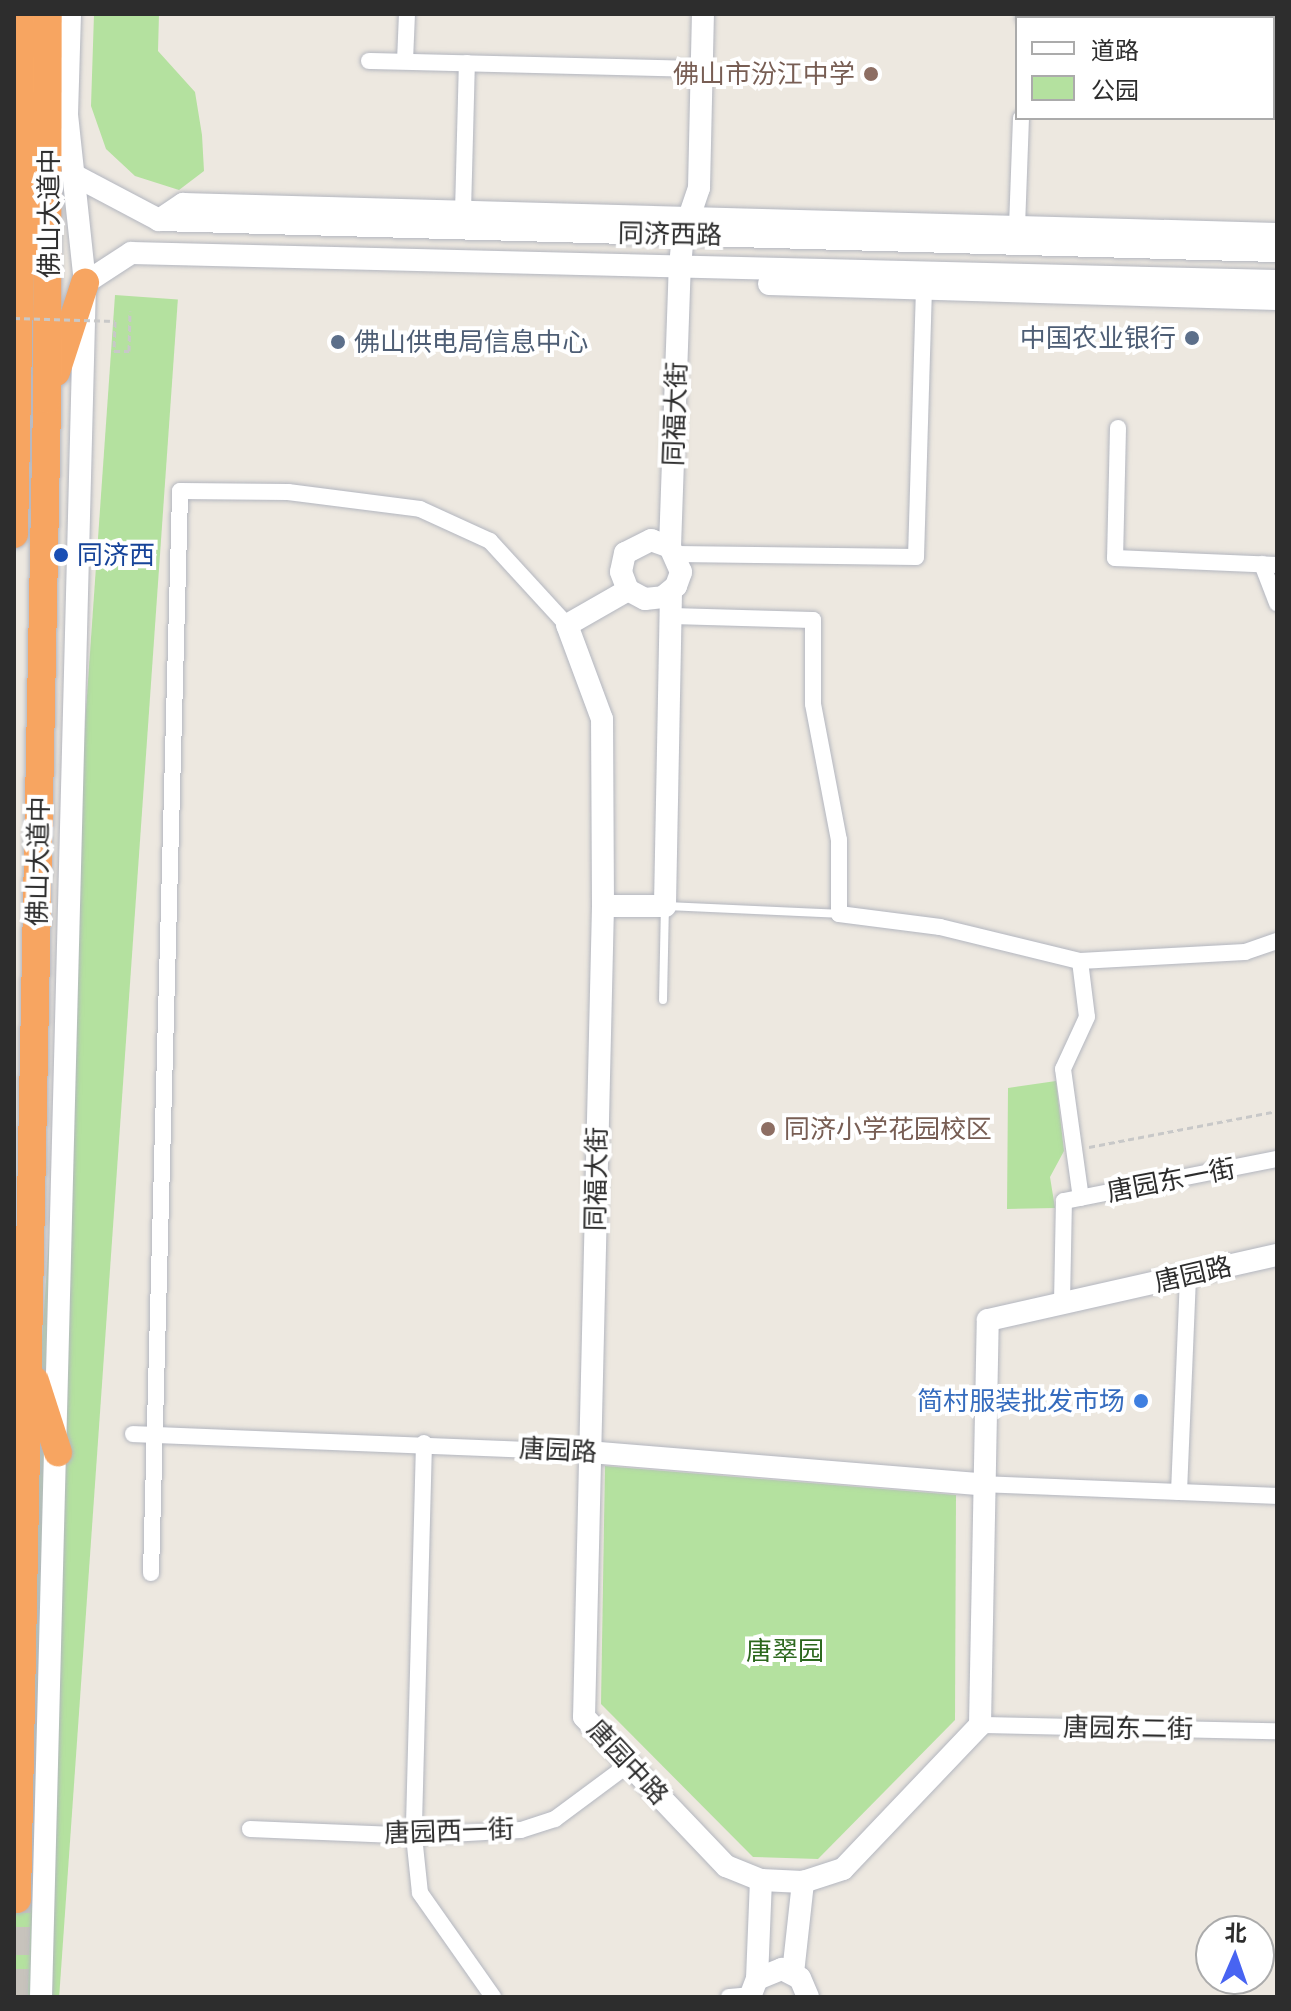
<!DOCTYPE html>
<html>
<head>
<meta charset="utf-8">
<style>
	body { margin:0 }
	#map { position:relative; width:1291px; height:2011px; overflow:hidden; background:#ede8e0; font-family:Quicksand,"Noto Sans SC",sans-serif }
	div>[style] { position:absolute }
	[style*='--x'] { left:calc(var(--x)*1px); top:calc(var(--y)*1px); width:calc(var(--w)*1px); rotate:calc(var(--a)*1deg) }
	.green>* { inset:0; background:#b4e19f; transform-origin:0 0 }
	.highway-tunnel>* { height:28px; margin-top:-14px; transform-origin:0; background:repeating-linear-gradient(90deg,#c7c3bc 0 28px,transparent 0 42px) }
	.path>* { height:3px; margin-top:-1.5px; transform-origin:0; background:repeating-linear-gradient(90deg,#c8c8c8 0 6px,transparent 0 10px) }
	.roads { filter:drop-shadow(0 0 2px #b3b6bf) drop-shadow(0 0 2px #b3b6bf) }
	.lane>* { height:8px; margin:-4px; padding:0 4px; transform-origin:4px; border-radius:4px; background:#fff }
	.street>* { height:16px; margin:-8px; padding:0 8px; transform-origin:8px; border-radius:8px; background:#fff }
	.secondary>* { height:22px; margin:-11px; padding:0 11px; transform-origin:11px; border-radius:11px; background:#fff }
	.highway>* { height:28px; margin:-14px; padding:0 14px; transform-origin:14px; border-radius:14px; background:#f7a561 }
	.path-bridge>* { height:3px; margin-top:-1.5px; transform-origin:0; background:repeating-linear-gradient(90deg,#c8c8c8 0 6px,transparent 0 10px) }
	.dots>* { width:22px; height:22px; translate:-50% -50%; box-sizing:border-box; border:4px solid #fff; border-radius:50% }
	span { translate:-50% -50%; white-space:nowrap; text-align:center; line-height:1.15; -webkit-text-stroke:8px #fff; paint-order:stroke }
	.education-label { font-size:26px; color:#785e54 }
	.right { translate:-100% -50%; text-align:right }
	.left { translate:0 -50%; text-align:left }
	.street-label { font-size:26px; color:#2d2d2d }
	.service-label { font-size:26px; color:#4e5e75 }
	.transit-label { font-size:26px; color:#164399 }
	.shop-label { font-size:26px; color:#366cbe }
	.park-label { font-size:26px; color:#2c681e }
	.frame { position:absolute; inset:0; border:16px solid #2d2d2d; pointer-events:none }
	.legend { position:absolute; left:1015px; top:16px; width:260px; height:104px; box-sizing:border-box; background:#fff; border:2px solid #ababab; margin:0; padding:10px 14px; list-style:none; font-size:24px; color:#2d2d2d }
	.legend li { display:flex; align-items:center; gap:16px; height:40px }
	.legend b { width:40px; border:2px solid #ababab }
	.north { position:absolute; left:1195px; top:1915px; width:80px; height:80px; box-sizing:border-box; background:#fff; border:2px solid #ababab; border-radius:50%; rotate:2deg; font-size:22px; font-weight:700; line-height:32px; text-align:center; color:#2d2d2d }
	.north::after { content:''; display:block; margin:auto; width:28px; height:36px; background:#4864f2; clip-path:polygon(50% 0,100% 100%,50% 72%,0 100%) }
</style>
</head>
<body>
<div id="map">
	<div class="green">
		<i style="clip-path:polygon(94px 14px,159px 14px,158px 51px,195px 92px,202px 135px,204px 171px,179px 190px,135px 176px,106px 149px,91px 106px)"></i>
		<i style="left:115px;top:295px;width:63px;height:1702px;rotate:4deg"></i>
		<i style="clip-path:polygon(1056px 1081px,1064px 1151px,1050px 1177px,1055px 1208px,1007px 1209px,1008px 1088px)"></i>
		<i style="clip-path:polygon(605px 1466px,956px 1495px,955px 1720px,818px 1859px,753px 1857px,601px 1704px)"></i>
	</div>
	<div class="highway-tunnel">
		<i style="--x:14;--y:1997;--w:98;--a:-88.2"></i>
	</div>
	<div class="path">
		<i style="--x:115;--y:321;--w:30;--a:92"></i>
		<i style="--x:114;--y:351;--w:15;--a:0"></i>
		<i style="--x:129;--y:351;--w:40;--a:-88.6"></i>
		<i style="--x:1089;--y:1147;--w:191;--a:-10.8"></i>
	</div>
	<div class="roads">
		<div class="lane">
			<i style="--x:663;--y:1000;--w:94;--a:-88.8"></i>
			<i style="--x:665;--y:906;--w:174;--a:2.6"></i>
		</div>
		<div class="street">
			<i style="--x:1024;--y:18;--w:4;--a:-90"></i>
			<i style="--x:369;--y:61;--w:332;--a:1.4"></i>
			<i style="--x:405;--y:61;--w:47;--a:-87.6"></i>
			<i style="--x:463;--y:212;--w:149;--a:-88.5"></i>
			<i style="--x:1017;--y:227;--w:109;--a:-87.9"></i>
			<i style="--x:1118;--y:428;--w:130;--a:91.3"></i>
			<i style="--x:1115;--y:558;--w:162;--a:2.5"></i>
			<i style="--x:676;--y:554;--w:240;--a:0.7"></i>
			<i style="--x:916;--y:557;--w:269;--a:-88.3"></i>
			<i style="--x:1262;--y:564;--w:42;--a:69"></i>
			<i style="--x:671;--y:616;--w:142;--a:1.6"></i>
			<i style="--x:813;--y:620;--w:84;--a:90"></i>
			<i style="--x:813;--y:704;--w:138;--a:79.2"></i>
			<i style="--x:839;--y:840;--w:74;--a:90"></i>
			<i style="--x:839;--y:914;--w:102;--a:7.3"></i>
			<i style="--x:940;--y:927;--w:144;--a:13.7"></i>
			<i style="--x:1080;--y:961;--w:165;--a:-3.1"></i>
			<i style="--x:1245;--y:952;--w:34;--a:-19"></i>
			<i style="--x:1080;--y:961;--w:56;--a:82.9"></i>
			<i style="--x:1087;--y:1017;--w:57;--a:114.8"></i>
			<i style="--x:1063;--y:1069;--w:130;--a:82.1"></i>
			<i style="--x:1062;--y:1303;--w:102;--a:-88.9"></i>
			<i style="--x:1064;--y:1201;--w:217;--a:-11.2"></i>
			<i style="--x:133;--y:1434;--w:456;--a:2.3"></i>
			<i style="--x:424;--y:1443;--w:393;--a:91.5"></i>
			<i style="--x:414;--y:1836;--w:57;--a:84"></i>
			<i style="--x:420;--y:1893;--w:127;--a:54.9"></i>
			<i style="--x:982;--y:1484;--w:295;--a:2.3"></i>
			<i style="--x:1179;--y:1492;--w:217;--a:-87.6"></i>
			<i style="--x:151;--y:1573;--w:1082;--a:-88.46"></i>
			<i style="--x:180;--y:491;--w:108;--a:0.5"></i>
			<i style="--x:288;--y:492;--w:133;--a:7.3"></i>
			<i style="--x:420;--y:509;--w:77;--a:24.6"></i>
			<i style="--x:490;--y:541;--w:114;--a:47.5"></i>
			<i style="--x:980;--y:1725;--w:297;--a:1.2"></i>
			<i style="--x:250;--y:1829;--w:164;--a:2.4"></i>
			<i style="--x:414;--y:1836;--w:107;--a:-3.2"></i>
			<i style="--x:521;--y:1830;--w:36;--a:-18"></i>
			<i style="--x:555;--y:1819;--w:92;--a:-36.6"></i>
			<i style="--x:729;--y:1997;--w:21;--a:-5"></i>
		</div>
		<div class="secondary">
			<i style="--x:74;--y:175;--w:96;--a:27.9"></i>
			<i style="--x:159;--y:220;--w:1118;--a:1.59"></i>
			<i style="--x:159;--y:220;--w:29;--a:-34"></i>
			<i style="--x:183;--y:204;--w:1094;--a:1.57"></i>
			<i style="--x:85;--y:283;--w:55;--a:-33.1"></i>
			<i style="--x:131;--y:253;--w:1146;--a:1.4"></i>
			<i style="--x:769;--y:284;--w:508;--a:1.69"></i>
			<i style="--x:670;--y:547;--w:20;--a:-160"></i>
			<i style="--x:651;--y:540;--w:29;--a:153"></i>
			<i style="--x:625;--y:553;--w:19;--a:102"></i>
			<i style="--x:621;--y:572;--w:19;--a:69"></i>
			<i style="--x:628;--y:590;--w:19;--a:28"></i>
			<i style="--x:645;--y:599;--w:18;--a:-6"></i>
			<i style="--x:663;--y:597;--w:17;--a:-40"></i>
			<i style="--x:676;--y:586;--w:15;--a:-70"></i>
			<i style="--x:681;--y:572;--w:27;--a:-114"></i>
			<i style="--x:670;--y:547;--w:280;--a:-88"></i>
			<i style="--x:680;--y:267;--w:32;--a:-85"></i>
			<i style="--x:683;--y:235;--w:50;--a:-71.2"></i>
			<i style="--x:699;--y:188;--w:174;--a:-88.7"></i>
			<i style="--x:671;--y:592;--w:314;--a:91.1"></i>
			<i style="--x:665;--y:906;--w:62;--a:180"></i>
			<i style="--x:603;--y:906;--w:811;--a:91.34"></i>
			<i style="--x:584;--y:1717;--w:206;--a:46.4"></i>
			<i style="--x:726;--y:1866;--w:38;--a:22"></i>
			<i style="--x:761;--y:1880;--w:42;--a:2.7"></i>
			<i style="--x:803;--y:1882;--w:42;--a:-18"></i>
			<i style="--x:843;--y:1869;--w:199;--a:-46.4"></i>
			<i style="--x:980;--y:1725;--w:405;--a:-88.9"></i>
			<i style="--x:988;--y:1320;--w:296;--a:-12.7"></i>
			<i style="--x:603;--y:906;--w:187;--a:-90.3"></i>
			<i style="--x:602;--y:719;--w:100;--a:-110.4"></i>
			<i style="--x:567;--y:625;--w:70;--a:-29.8"></i>
			<i style="--x:589;--y:1452;--w:394;--a:4.7"></i>
			<i style="--x:793;--y:1973;--w:92;--a:-83.7"></i>
			<i style="--x:757;--y:1979;--w:99;--a:-87.7"></i>
			<i style="--x:41;--y:1997;--w:1715;--a:-88.53"></i>
			<i style="--x:85;--y:283;--w:169;--a:-96.1"></i>
			<i style="--x:67;--y:115;--w:101;--a:-88.3"></i>
			<i style="--x:750;--y:1997;--w:19;--a:-69"></i>
			<i style="--x:757;--y:1979;--w:27;--a:-22"></i>
			<i style="--x:782;--y:1969;--w:20;--a:27"></i>
			<i style="--x:800;--y:1978;--w:21;--a:67"></i>
		</div>
		<div class="highway">
			<i style="--x:56;--y:372;--w:94;--a:-72"></i>
			<i style="--x:14;--y:534;--w:520;--a:-88.79"></i>
			<i style="--x:35;--y:1381;--w:75;--a:72.1"></i>
			<i style="--x:17;--y:1899;--w:1500;--a:-88.85"></i>
			<i style="--x:47;--y:399;--w:385;--a:-89.9"></i>
		</div>
	</div>
	<div class="path-bridge">
		<i style="--x:14;--y:318;--w:101;--a:1.7"></i>
	</div>
	<div class="dots">
		<i style="left:871px;top:74px;background:#8d6e63"></i>
		<i style="left:1192px;top:338px;background:#5c6f8a"></i>
		<i style="left:338px;top:342px;background:#5c6f8a"></i>
		<i style="left:61px;top:555px;background:#1a4fb4"></i>
		<i style="left:768px;top:1129px;background:#8d6e63"></i>
		<i style="left:1141px;top:1401px;background:#3f7fe0"></i>
	</div>
	<div class="education-label">
		<span class="right" style="left:855px;top:74px">佛山市汾江中学</span>
		<span class="left" style="left:784px;top:1129px">同济小学花园校区</span>
	</div>
	<div class="street-label">
		<span style="left:49px;top:213px;rotate:-90deg">佛山大道中</span>
		<span style="left:670px;top:234px;rotate:1deg">同济西路</span>
		<span style="left:675px;top:414px;rotate:-88deg">同福大街</span>
		<span style="left:38px;top:861px;rotate:-89deg">佛山大道中</span>
		<span style="left:596px;top:1179px;rotate:-89deg">同福大街</span>
		<span style="left:1171px;top:1180px;rotate:-11deg">唐园东一街</span>
		<span style="left:1193px;top:1274px;rotate:-13deg">唐园路</span>
		<span style="left:558px;top:1450px;rotate:3deg">唐园路</span>
		<span style="left:1128px;top:1728px;rotate:1deg">唐园东二街</span>
		<span style="left:628px;top:1762px;rotate:47deg">唐园中路</span>
		<span style="left:449px;top:1831px;rotate:-2deg">唐园西一街</span>
	</div>
	<div class="service-label">
		<span class="right" style="left:1176px;top:338px">中国农业银行</span>
		<span class="left" style="left:354px;top:342px">佛山供电局信息中心</span>
	</div>
	<div class="transit-label">
		<span class="left" style="left:77px;top:555px">同济西</span>
	</div>
	<div class="shop-label">
		<span class="right" style="left:1125px;top:1401px">简村服装批发市场</span>
	</div>
	<div class="park-label">
		<span style="left:785px;top:1651px">唐翠园</span>
	</div>
	<div class="frame"></div>
	<ul class="legend">
	<li><b style="height:10px;background:#fff"></b>道路</li>
	<li><b style="height:22px;background:#b4e19f"></b>公园</li>
	</ul>
	<div class="north">北</div>
</div>
</body>
</html>
